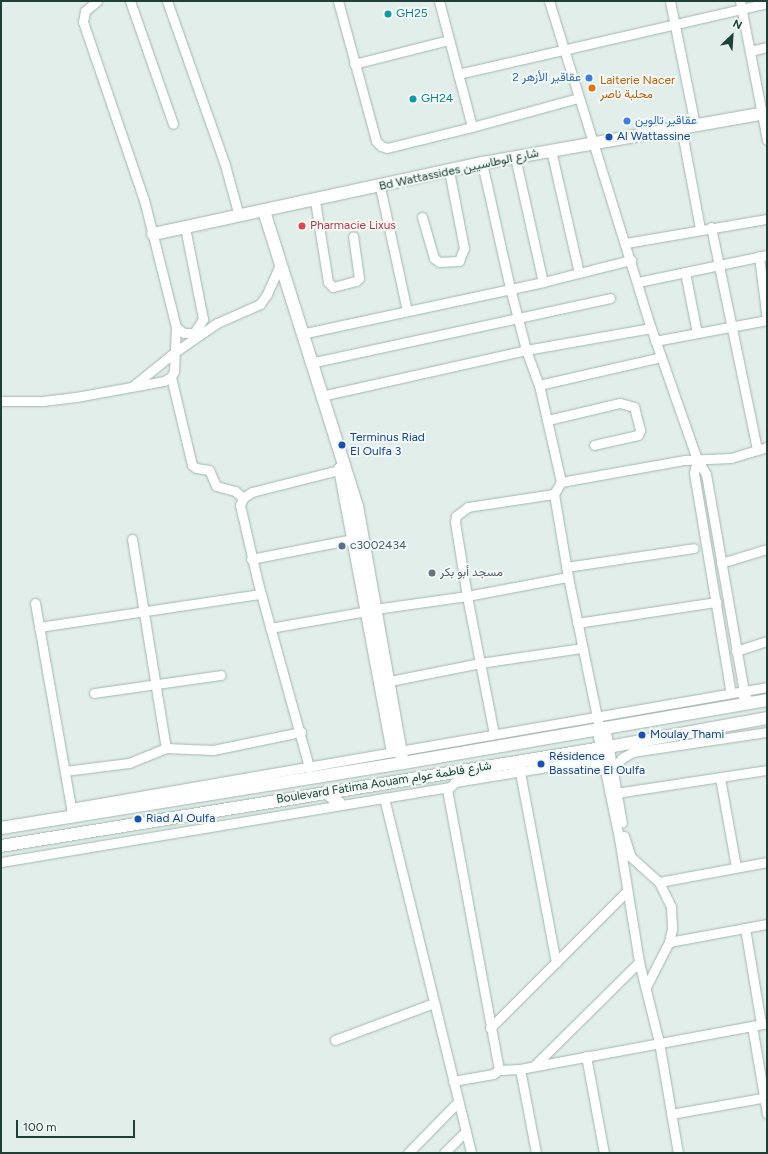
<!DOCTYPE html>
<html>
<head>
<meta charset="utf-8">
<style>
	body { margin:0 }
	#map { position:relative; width:768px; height:1154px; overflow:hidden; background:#e1eee9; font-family:Figtree,Vazirmatn,sans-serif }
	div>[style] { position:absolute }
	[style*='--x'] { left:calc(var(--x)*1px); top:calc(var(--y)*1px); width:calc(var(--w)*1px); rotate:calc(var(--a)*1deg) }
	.roads { filter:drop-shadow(0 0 1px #a3b6b1) drop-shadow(0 0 1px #a3b6b1) }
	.street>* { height:9px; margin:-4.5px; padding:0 4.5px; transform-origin:4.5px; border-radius:4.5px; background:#fff }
	.secondary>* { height:12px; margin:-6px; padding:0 6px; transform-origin:6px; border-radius:6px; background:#fff }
	.dots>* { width:11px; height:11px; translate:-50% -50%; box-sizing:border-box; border:2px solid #f2f9f6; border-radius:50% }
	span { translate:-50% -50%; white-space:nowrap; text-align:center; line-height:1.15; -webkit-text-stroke:4px #f2f9f6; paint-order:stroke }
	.culture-label { font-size:12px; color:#0d838f }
	.left { translate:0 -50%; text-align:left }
	.shop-label { font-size:12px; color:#366cbe }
	.right { translate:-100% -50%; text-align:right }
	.food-label { font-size:12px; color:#c56008 }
	.transit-label { font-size:12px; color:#164399 }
	.street-label { font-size:12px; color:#1f4039 }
	.health-label { font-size:12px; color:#be3a42 }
	.service-label { font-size:12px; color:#4e5e75 }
	.worship-label { font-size:12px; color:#5b616d }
	.frame { position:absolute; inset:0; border:2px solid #1f4039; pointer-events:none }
	.north { position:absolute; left:712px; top:16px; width:40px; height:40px; -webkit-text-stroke:3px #f2f9f6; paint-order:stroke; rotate:25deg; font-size:11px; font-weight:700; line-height:16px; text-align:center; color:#1f4039 }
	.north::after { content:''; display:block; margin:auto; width:14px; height:18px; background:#1f4039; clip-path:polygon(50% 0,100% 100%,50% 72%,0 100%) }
	.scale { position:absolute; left:16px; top:1120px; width:119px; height:18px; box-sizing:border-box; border:2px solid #1f4039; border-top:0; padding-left:5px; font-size:12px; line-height:14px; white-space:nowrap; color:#1f4039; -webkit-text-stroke:3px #f2f9f6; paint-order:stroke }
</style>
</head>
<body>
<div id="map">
	<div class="roads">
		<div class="street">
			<i style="--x:130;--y:1;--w:130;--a:70.7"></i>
			<i style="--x:167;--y:1;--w:174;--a:70.5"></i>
			<i style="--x:225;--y:165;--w:53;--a:74.6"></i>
			<i style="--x:338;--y:1;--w:145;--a:74.8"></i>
			<i style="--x:376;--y:141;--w:7;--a:45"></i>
			<i style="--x:381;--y:146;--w:6;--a:18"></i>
			<i style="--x:387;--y:148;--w:88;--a:-13.9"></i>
			<i style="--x:472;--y:127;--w:110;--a:-15.3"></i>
			<i style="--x:439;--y:1;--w:130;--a:75.3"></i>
			<i style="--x:549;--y:1;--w:343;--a:72.7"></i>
			<i style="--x:651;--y:328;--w:139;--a:70.7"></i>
			<i style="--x:697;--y:459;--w:17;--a:59"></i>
			<i style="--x:706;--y:474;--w:220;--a:80.1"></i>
			<i style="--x:670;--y:1;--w:126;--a:78.6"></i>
			<i style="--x:740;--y:1;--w:142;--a:79"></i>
			<i style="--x:750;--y:51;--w:17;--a:-13"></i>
			<i style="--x:354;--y:64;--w:98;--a:-14.2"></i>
			<i style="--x:458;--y:74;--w:317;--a:-12.9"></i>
			<i style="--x:681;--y:127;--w:104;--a:79.4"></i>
			<i style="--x:551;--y:150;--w:126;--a:77.2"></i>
			<i style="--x:515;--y:157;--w:128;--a:77.4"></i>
			<i style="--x:482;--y:163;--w:128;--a:77.4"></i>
			<i style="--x:510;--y:288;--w:64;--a:75.5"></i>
			<i style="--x:526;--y:350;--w:37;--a:70"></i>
			<i style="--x:539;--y:385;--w:99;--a:77.2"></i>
			<i style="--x:561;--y:482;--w:14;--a:120"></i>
			<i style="--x:554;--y:494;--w:84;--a:80.4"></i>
			<i style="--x:380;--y:187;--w:127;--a:77.7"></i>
			<i style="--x:315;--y:201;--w:82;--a:80.9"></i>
			<i style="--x:328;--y:282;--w:7;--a:45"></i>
			<i style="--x:333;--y:287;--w:24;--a:-15"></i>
			<i style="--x:356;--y:281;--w:4;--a:-45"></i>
			<i style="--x:359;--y:278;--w:42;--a:-98.1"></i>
			<i style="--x:422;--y:217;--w:43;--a:73.7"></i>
			<i style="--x:434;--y:258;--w:6;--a:39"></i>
			<i style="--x:439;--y:262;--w:20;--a:-3"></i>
			<i style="--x:459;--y:261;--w:14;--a:-69"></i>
			<i style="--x:464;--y:248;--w:78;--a:-101"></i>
			<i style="--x:711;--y:227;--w:228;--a:78.3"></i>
			<i style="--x:626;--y:243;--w:143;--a:-9.7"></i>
			<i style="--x:759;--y:256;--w:64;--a:82.9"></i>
			<i style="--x:685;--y:272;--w:62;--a:78.9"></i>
			<i style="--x:638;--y:282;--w:132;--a:-11.8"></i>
			<i style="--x:176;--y:327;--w:10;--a:37"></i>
			<i style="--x:184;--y:333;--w:10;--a:0"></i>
			<i style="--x:194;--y:333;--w:17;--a:-57"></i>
			<i style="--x:203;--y:319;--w:94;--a:-101.1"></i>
			<i style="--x:301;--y:334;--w:248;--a:-12.1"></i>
			<i style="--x:543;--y:282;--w:91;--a:-14"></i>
			<i style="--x:655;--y:341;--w:114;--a:-10.6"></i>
			<i style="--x:310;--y:363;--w:307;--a:-12.2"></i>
			<i style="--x:171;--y:377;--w:90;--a:76.6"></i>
			<i style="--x:192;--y:465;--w:5;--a:37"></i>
			<i style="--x:196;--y:468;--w:13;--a:9"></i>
			<i style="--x:209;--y:470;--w:17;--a:66"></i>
			<i style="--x:216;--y:486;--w:20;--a:15"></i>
			<i style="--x:235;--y:491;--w:11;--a:41"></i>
			<i style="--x:539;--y:385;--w:125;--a:-12.9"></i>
			<i style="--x:133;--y:386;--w:54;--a:-39"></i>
			<i style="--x:175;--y:352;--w:51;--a:-34.6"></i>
			<i style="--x:217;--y:323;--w:47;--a:-23.8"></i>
			<i style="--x:260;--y:304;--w:12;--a:-55"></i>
			<i style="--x:267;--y:294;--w:32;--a:-66"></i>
			<i style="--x:321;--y:396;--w:210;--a:-12.6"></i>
			<i style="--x:526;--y:350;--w:127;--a:-10"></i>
			<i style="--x:1;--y:401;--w:42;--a:0"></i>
			<i style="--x:43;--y:401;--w:33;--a:-7"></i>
			<i style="--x:76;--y:397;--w:89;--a:-10.3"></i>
			<i style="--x:164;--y:381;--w:8;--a:-30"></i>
			<i style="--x:171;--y:377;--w:7;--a:-63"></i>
			<i style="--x:174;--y:371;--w:44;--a:-87.4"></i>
			<i style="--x:176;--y:327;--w:131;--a:-104.1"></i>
			<i style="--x:144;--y:200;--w:188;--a:-108.9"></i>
			<i style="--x:83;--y:22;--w:11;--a:-80"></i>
			<i style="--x:85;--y:11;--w:16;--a:-40"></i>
			<i style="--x:548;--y:420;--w:74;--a:-13.3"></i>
			<i style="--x:620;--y:403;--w:15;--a:16"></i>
			<i style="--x:634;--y:407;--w:24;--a:75"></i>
			<i style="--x:640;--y:430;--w:5;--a:112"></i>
			<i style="--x:638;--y:435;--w:45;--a:167.2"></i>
			<i style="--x:697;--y:459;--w:14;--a:102"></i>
			<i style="--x:694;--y:473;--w:223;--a:80.5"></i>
			<i style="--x:561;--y:482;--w:126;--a:-10.1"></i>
			<i style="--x:685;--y:460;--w:46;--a:-2.5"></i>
			<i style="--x:731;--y:458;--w:38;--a:-17"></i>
			<i style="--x:132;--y:539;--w:212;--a:80.8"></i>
			<i style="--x:251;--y:559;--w:104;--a:-11.1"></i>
			<i style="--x:721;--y:563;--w:48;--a:-16.9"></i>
			<i style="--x:566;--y:567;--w:129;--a:-8.4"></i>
			<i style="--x:35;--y:603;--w:213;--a:80"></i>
			<i style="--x:375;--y:609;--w:93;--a:-8"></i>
			<i style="--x:467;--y:596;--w:103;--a:-10.7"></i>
			<i style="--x:568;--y:577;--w:148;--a:78.3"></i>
			<i style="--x:577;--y:623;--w:141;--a:-8.6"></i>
			<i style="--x:39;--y:627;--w:224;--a:-8.5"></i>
			<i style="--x:270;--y:628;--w:98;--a:-9.9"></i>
			<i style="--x:736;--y:651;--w:33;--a:-18"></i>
			<i style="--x:390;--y:681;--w:92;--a:-11.3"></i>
			<i style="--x:480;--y:663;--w:102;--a:-8.4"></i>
			<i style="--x:94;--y:693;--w:128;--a:-8.1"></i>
			<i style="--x:605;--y:726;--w:98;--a:80.1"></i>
			<i style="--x:596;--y:727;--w:113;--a:78.3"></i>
			<i style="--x:619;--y:838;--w:126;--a:80.8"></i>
			<i style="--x:639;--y:962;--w:82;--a:76"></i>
			<i style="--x:659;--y:1042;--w:113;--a:80.3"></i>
			<i style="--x:494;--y:734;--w:141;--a:-101.1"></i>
			<i style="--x:467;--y:596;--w:75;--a:-99.2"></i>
			<i style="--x:455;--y:522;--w:6;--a:-81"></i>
			<i style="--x:456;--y:516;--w:15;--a:-37"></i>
			<i style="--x:468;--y:507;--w:87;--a:-8.6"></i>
			<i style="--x:309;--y:767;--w:191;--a:-105.5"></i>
			<i style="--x:258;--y:583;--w:80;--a:-103"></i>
			<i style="--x:240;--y:505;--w:8;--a:-67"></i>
			<i style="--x:243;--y:498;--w:11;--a:-34"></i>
			<i style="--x:252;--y:492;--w:97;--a:-14.3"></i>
			<i style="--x:519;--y:767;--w:199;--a:79.3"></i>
			<i style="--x:612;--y:770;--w:16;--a:-50"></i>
			<i style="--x:622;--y:758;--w:13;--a:-29"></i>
			<i style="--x:633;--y:752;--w:135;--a:-8.5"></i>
			<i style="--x:65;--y:771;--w:64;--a:-7.1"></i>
			<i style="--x:129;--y:763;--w:40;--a:-22"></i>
			<i style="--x:166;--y:748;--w:47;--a:2.4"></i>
			<i style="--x:213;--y:750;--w:90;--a:-11.6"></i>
			<i style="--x:720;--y:778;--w:90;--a:79.8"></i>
			<i style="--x:616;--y:793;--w:153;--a:-8.7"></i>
			<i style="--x:384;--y:798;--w:366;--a:76.2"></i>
			<i style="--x:71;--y:808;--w:706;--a:-9.86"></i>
			<i style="--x:624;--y:836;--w:22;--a:72"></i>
			<i style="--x:631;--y:857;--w:38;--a:42"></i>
			<i style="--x:659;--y:882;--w:28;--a:64"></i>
			<i style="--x:671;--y:907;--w:22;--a:87"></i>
			<i style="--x:672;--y:929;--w:13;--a:103"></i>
			<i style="--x:669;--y:942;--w:51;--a:117.1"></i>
			<i style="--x:1;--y:862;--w:454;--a:-9.5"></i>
			<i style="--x:659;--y:882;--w:110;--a:-10.5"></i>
			<i style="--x:745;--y:928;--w:97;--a:80.5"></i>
			<i style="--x:669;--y:942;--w:100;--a:-10.4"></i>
			<i style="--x:752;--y:1026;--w:89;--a:80.3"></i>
			<i style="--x:490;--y:1028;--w:192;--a:-45"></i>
			<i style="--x:335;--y:1040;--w:106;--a:-20.5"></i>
			<i style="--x:586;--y:1056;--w:99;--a:79.5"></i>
			<i style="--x:534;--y:1066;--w:148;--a:-44.7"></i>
			<i style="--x:520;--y:1069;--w:86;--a:79.2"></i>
			<i style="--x:499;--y:1070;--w:285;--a:-100.5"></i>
			<i style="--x:447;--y:790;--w:11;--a:-45"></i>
			<i style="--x:455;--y:782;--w:132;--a:-9.2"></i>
			<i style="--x:585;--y:761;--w:8;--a:7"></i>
			<i style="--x:593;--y:762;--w:15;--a:37"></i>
			<i style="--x:453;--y:1081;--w:41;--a:-9.9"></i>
			<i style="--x:493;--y:1074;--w:7;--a:-34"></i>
			<i style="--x:499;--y:1070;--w:21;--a:-3"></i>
			<i style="--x:520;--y:1069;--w:251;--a:-10.5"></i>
			<i style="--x:671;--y:1114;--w:97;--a:-10"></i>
			<i style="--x:408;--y:1153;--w:71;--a:-45.6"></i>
			<i style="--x:444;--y:1153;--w:31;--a:-45"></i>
		</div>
		<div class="secondary">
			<i style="--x:264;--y:211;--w:309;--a:72.5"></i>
			<i style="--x:357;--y:506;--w:261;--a:79.9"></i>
			<i style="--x:153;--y:234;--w:337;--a:-12.2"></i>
			<i style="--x:482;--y:163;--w:289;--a:-10"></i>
			<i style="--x:340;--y:469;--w:287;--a:79.4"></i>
			<i style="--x:744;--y:691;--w:12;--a:81"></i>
			<i style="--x:326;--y:792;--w:18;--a:41"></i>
			<i style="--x:1;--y:828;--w:407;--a:-9.2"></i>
			<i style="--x:403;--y:763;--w:369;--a:-9.8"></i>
			<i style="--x:1;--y:846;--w:615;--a:-9.26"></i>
			<i style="--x:608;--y:747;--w:162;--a:-10.3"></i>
		</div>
	</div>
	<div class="dots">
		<i style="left:388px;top:14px;background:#0f9aa8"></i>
		<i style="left:589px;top:78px;background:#3f7fe0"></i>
		<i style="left:592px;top:88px;background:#e8710a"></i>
		<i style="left:413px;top:99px;background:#0f9aa8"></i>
		<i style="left:627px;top:121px;background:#3f7fe0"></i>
		<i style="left:609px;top:137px;background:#1a4fb4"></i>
		<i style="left:302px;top:226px;background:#e0444e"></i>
		<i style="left:342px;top:445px;background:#1a4fb4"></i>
		<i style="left:342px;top:546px;background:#5c6f8a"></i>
		<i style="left:432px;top:573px;background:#6b7280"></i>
		<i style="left:642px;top:735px;background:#1a4fb4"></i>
		<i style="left:541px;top:764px;background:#1a4fb4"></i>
		<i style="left:138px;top:819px;background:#1a4fb4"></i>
	</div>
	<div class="culture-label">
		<span class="left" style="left:396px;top:14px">GH25</span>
		<span class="left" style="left:421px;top:99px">GH24</span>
	</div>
	<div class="shop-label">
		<span class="right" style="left:581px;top:78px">عقاقير الأزهر 2</span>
		<span class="left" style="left:635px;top:121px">عقاقير تالوين</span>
	</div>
	<div class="food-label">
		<span class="left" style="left:600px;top:88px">Laiterie Nacer<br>محلبة ناصر</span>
	</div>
	<div class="transit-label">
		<span class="left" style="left:617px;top:137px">Al Wattassine</span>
		<span class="left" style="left:350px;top:445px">Terminus Riad<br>El Oulfa 3</span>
		<span class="left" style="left:650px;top:735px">Moulay Thami</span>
		<span class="left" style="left:549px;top:764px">Résidence<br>Bassatine El Oulfa</span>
		<span class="left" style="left:146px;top:819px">Riad Al Oulfa</span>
	</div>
	<div class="street-label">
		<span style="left:459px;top:170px;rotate:-12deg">Bd Wattassides شارع الوطاسيين</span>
		<span style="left:384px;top:783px;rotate:-9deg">Boulevard Fatima Aouam شارع فاطمة عوام</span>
	</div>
	<div class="health-label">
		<span class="left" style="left:310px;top:226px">Pharmacie Lixus</span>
	</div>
	<div class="service-label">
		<span class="left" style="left:350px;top:546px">c3002434</span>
	</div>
	<div class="worship-label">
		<span class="left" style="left:440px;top:573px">مسجد أبو بكر</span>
	</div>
	<div class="frame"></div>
	<div class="north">N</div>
	<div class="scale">100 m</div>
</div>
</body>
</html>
